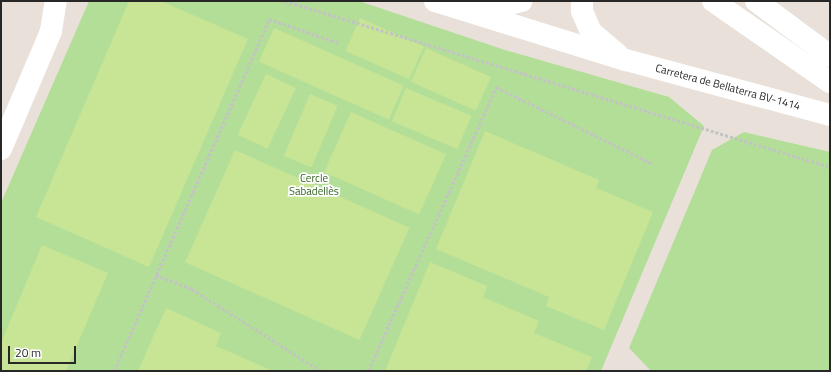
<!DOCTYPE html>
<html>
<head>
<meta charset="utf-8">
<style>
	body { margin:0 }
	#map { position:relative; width:831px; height:372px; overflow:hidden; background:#e9e1d9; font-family:"Titillium Web",sans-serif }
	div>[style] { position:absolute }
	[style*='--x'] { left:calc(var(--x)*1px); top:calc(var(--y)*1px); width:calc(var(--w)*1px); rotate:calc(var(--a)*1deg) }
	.green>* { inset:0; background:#b3de98 }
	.pitch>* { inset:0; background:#c7e594; transform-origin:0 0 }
	.path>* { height:2.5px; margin-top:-1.25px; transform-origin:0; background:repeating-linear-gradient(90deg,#c3c3c3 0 3px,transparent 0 5px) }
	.street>* { height:22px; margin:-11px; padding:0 11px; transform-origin:11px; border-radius:11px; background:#fff }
	.secondary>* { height:22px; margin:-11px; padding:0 11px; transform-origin:11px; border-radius:11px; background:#fff }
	span { translate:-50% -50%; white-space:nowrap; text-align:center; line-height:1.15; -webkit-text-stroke:3.5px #fff; paint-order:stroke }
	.street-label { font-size:11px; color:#272727 }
	.park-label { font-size:11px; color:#2e5f1d }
	.frame { position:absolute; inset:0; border:2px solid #272727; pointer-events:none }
	.scale { position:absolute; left:8px; top:346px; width:68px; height:18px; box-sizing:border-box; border:2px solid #272727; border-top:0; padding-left:5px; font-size:12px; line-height:14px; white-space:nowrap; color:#272727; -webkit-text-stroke:3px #fff; paint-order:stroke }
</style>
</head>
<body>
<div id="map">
	<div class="green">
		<i style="clip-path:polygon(89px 1px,359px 1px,505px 50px,669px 97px,704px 126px,601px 371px,1px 371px,1px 203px)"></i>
		<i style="clip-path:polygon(744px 132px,830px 152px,830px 371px,651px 371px,629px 348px,712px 150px)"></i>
	</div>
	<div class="pitch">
		<i style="clip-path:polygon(129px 1px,161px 1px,248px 39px,149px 267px,36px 217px)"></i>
		<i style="left:360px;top:18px;width:70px;height:36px;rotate:24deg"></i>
		<i style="left:274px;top:28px;width:142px;height:37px;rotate:24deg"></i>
		<i style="left:426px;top:48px;width:71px;height:37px;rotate:24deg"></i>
		<i style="left:266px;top:74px;width:33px;height:67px;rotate:25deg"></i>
		<i style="left:406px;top:88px;width:71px;height:36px;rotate:23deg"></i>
		<i style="left:310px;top:94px;width:30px;height:67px;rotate:23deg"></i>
		<i style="left:351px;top:112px;width:104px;height:66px;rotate:24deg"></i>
		<i style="clip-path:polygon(485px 131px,599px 180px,596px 188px,653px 212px,604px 330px,546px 306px,549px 297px,436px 249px)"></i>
		<i style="left:235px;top:150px;width:191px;height:123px;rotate:24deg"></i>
		<i style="clip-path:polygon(42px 245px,108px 273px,66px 371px,1px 371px,1px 343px)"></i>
		<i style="clip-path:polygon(430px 262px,487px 286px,483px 297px,539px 321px,534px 333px,592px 357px,586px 371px,385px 371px)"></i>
		<i style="clip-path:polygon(166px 308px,221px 333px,216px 346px,273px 371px,138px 371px)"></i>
	</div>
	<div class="path">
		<i style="--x:285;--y:1;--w:570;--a:16.94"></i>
		<i style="--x:156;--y:275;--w:39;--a:21"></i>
		<i style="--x:192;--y:289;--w:153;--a:32.4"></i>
		<i style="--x:114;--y:371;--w:385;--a:-66.2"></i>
		<i style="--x:269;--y:19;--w:74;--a:18.9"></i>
		<i style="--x:368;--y:371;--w:312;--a:-65.7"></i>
		<i style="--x:496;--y:87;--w:173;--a:26.1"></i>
	</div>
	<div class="street">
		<i style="--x:1;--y:149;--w:128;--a:-67"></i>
		<i style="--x:51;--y:31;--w:30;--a:-81"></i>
	</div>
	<div class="secondary">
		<i style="--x:435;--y:1;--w:200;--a:17.2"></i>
		<i style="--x:626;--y:60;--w:211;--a:15.1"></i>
		<i style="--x:476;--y:1;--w:25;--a:12"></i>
		<i style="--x:500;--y:6;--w:22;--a:-13"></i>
		<i style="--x:582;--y:1;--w:10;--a:90"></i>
		<i style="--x:582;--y:11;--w:23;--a:67"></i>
		<i style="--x:591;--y:32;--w:34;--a:40"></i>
		<i style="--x:713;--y:1;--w:142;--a:34.7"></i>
		<i style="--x:756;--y:1;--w:92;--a:36.6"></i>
	</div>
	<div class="street-label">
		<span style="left:728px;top:87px;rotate:15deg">Carretera de Bellaterra BV-1414</span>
	</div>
	<div class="park-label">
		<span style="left:314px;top:185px">Cercle<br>Sabadellès</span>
	</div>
	<div class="frame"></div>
	<div class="scale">20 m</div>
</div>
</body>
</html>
